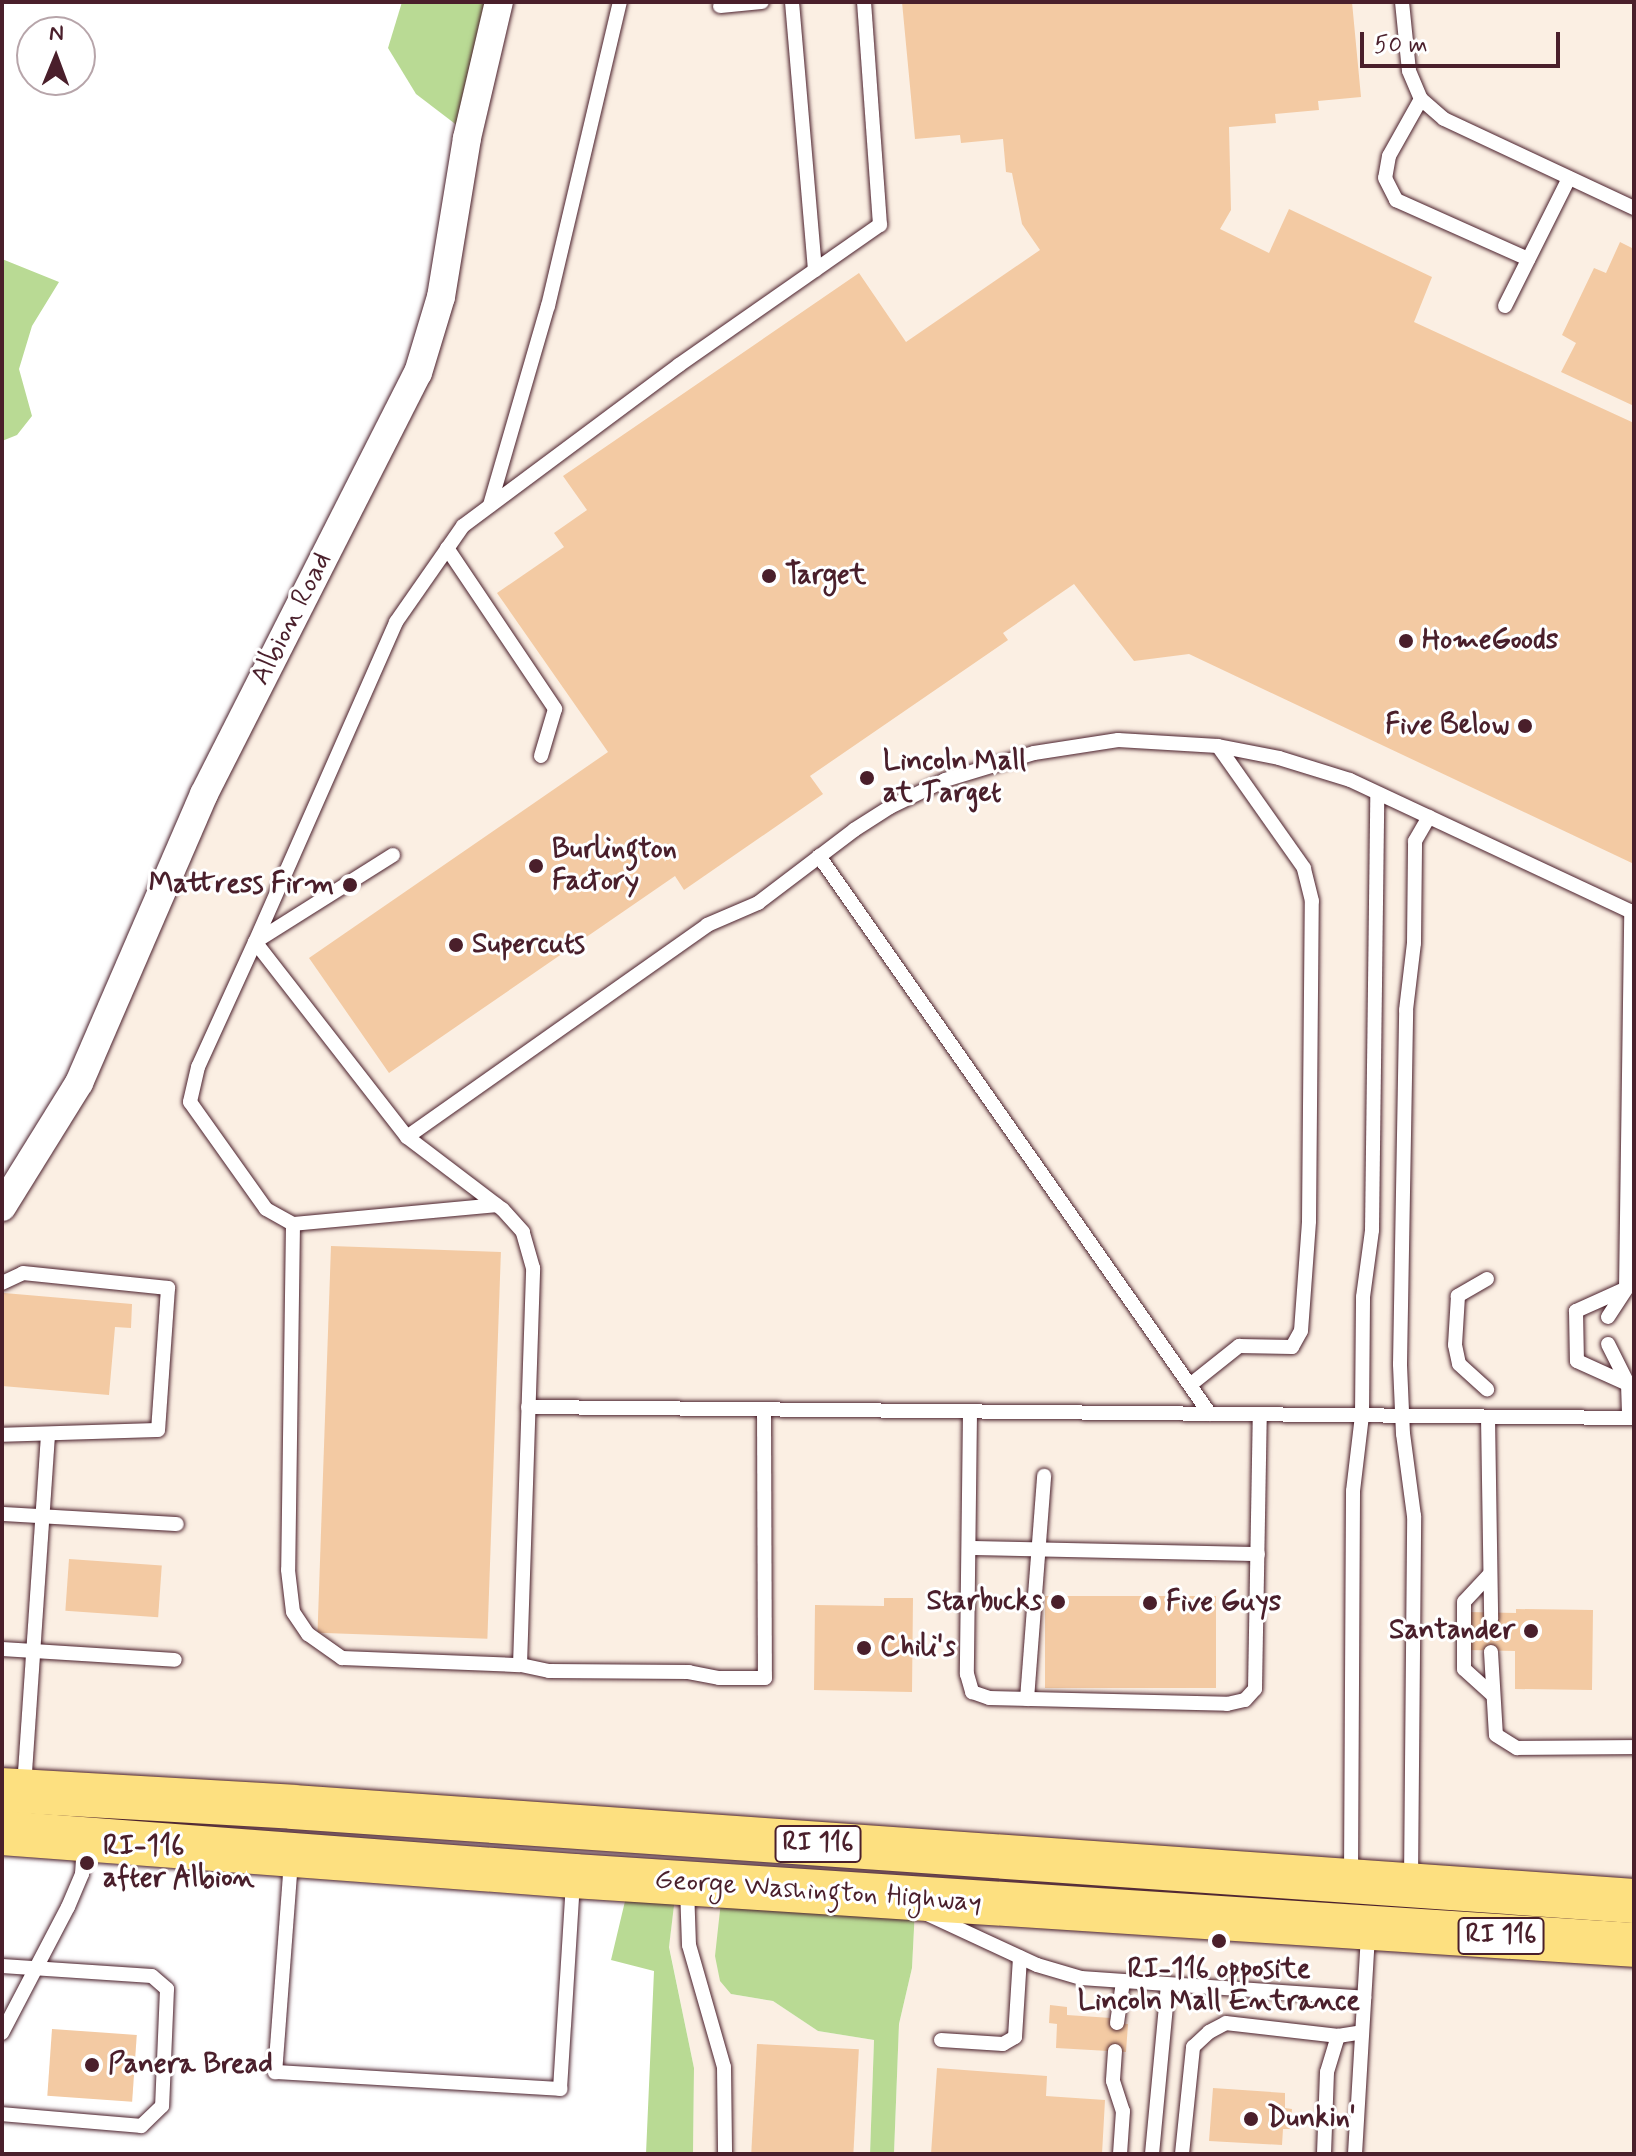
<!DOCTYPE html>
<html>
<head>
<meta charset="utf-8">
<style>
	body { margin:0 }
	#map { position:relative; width:1636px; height:2156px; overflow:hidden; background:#fff; font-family:Mynerve,sans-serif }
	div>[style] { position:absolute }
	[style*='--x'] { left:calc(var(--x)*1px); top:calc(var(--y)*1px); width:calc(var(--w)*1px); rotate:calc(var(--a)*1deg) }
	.built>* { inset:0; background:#fbefe3 }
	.green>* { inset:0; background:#b9da94 }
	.building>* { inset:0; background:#f3caa3; transform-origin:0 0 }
	.roads { filter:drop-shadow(0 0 2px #4a1f2b) drop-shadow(0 0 2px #4a1f2b) }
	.lane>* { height:14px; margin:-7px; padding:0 7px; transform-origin:7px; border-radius:7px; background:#fff }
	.street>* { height:28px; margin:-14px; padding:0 14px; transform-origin:14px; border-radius:14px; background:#fff }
	.primary>* { height:44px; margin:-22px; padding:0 22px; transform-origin:22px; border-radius:22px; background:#fde080 }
	.dots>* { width:22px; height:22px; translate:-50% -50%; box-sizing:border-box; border:4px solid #fff; border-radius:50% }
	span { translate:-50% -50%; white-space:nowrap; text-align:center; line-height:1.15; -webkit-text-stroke:6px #fff; paint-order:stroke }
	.shield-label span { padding:2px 6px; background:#fff; border:2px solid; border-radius:6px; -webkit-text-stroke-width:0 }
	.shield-label { font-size:26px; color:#4a1f2b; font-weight:700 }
	.poi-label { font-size:28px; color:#4a1f2b; font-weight:700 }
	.left { translate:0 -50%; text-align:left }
	.right { translate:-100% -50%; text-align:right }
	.street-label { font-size:28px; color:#4a1f2b }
	.frame { position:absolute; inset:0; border:4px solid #4a1f2b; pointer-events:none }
	.north { position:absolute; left:16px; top:16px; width:80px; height:80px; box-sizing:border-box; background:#fff; border:2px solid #b7a5aa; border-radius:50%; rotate:1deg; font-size:22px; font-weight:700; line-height:32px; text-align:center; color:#4a1f2b }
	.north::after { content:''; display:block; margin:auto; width:28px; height:36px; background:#4a1f2b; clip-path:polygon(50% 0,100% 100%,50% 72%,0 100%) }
	.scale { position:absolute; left:1360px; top:32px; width:200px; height:36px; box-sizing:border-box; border:4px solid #4a1f2b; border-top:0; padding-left:10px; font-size:24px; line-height:28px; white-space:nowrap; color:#4a1f2b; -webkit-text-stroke:6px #fff; paint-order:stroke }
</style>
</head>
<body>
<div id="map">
	<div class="built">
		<i style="clip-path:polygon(500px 2px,1634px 2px,1634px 1906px,2px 1801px,2px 1212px,438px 335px)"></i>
		<i style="clip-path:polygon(676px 1889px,719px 1891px,731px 1994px,773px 2001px,818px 2031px,874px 2040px,870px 2154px,693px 2154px,694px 2068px,669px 1946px)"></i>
		<i style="clip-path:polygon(915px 1909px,1634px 1954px,1634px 2154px,894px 2154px,899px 2024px,912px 1968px)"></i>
	</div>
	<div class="green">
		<i style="clip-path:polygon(402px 2px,500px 2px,471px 136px,416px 94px,388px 48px)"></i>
		<i style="clip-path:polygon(2px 259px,59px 282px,32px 326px,19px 369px,32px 416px,17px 435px,2px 441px)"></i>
		<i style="clip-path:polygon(676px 1889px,669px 1947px,694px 2068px,693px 2154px,646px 2154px,654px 1971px,611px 1960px,626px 1897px)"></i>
		<i style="clip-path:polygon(722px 1892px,915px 1909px,912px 1968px,899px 2024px,894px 2154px,870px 2154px,874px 2040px,818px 2031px,773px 2001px,731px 1994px,720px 1981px,715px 1956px)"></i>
	</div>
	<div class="building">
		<i style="clip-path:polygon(902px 2px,1352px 2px,1361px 97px,1318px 101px,1319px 110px,1275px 114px,1276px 123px,1229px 127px,1231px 210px,1220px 229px,1269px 253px,1289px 209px,1432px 277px,1414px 322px,1634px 423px,1634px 864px,1189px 654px,1134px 661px,1074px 584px,1003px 633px,1008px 640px,810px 776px,823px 794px,684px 890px,675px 876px,389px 1073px,309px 958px,608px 752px,497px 593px,564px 547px,554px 533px,587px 510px,563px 476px,859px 273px,906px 342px,1040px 250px,1022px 224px,1012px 173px,1006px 172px,1003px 139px,961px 143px,960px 135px,915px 139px)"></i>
		<i style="clip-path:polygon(1620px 242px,1634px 249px,1634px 406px,1561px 372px,1576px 343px,1562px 335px,1594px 268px,1606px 273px)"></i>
		<i style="left:331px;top:1246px;width:170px;height:387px;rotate:2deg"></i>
		<i style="clip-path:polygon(4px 1293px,132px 1304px,131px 1328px,115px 1327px,109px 1395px,2px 1386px)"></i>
		<i style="left:69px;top:1559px;width:93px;height:52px;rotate:4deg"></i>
		<i style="left:1045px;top:1596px;width:171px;height:92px"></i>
		<i style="clip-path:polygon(884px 1598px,913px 1598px,912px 1692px,814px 1690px,815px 1605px,884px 1606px)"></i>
		<i style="clip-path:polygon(1516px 1609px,1593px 1610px,1592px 1690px,1515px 1689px,1515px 1651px,1468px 1650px,1469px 1612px,1516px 1613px)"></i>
		<i style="clip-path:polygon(1050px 2005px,1067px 2007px,1067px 2015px,1111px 2018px,1111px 2023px,1128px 2024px,1126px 2052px,1056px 2048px,1057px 2024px,1049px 2023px)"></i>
		<i style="left:52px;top:2029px;width:85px;height:67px;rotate:4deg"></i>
		<i style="left:757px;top:2044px;width:102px;height:110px;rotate:3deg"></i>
		<i style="clip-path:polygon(937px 2068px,1047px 2076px,1046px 2096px,1105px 2100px,1102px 2154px,931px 2154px)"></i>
		<i style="clip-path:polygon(1213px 2088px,1285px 2093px,1285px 2108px,1292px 2109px,1290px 2129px,1283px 2129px,1282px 2145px,1209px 2141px)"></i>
	</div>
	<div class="roads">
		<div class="lane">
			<i style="--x:792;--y:2;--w:269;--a:85.1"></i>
			<i style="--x:1402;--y:2;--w:69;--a:84.2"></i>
			<i style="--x:1409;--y:71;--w:30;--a:67"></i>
			<i style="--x:1421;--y:99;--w:30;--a:41"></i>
			<i style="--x:1444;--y:119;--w:210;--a:25.1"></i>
			<i style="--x:720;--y:6;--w:42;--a:-5.4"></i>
			<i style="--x:1421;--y:99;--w:65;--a:119.3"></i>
			<i style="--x:1389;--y:156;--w:22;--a:100"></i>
			<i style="--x:1385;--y:178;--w:25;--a:63"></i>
			<i style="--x:1396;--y:200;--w:145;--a:24.1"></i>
			<i style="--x:1505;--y:306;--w:143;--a:-63.4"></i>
			<i style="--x:490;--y:505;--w:207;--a:-73.8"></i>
			<i style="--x:548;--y:306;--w:312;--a:-76.7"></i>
			<i style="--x:447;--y:548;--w:194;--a:56.1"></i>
			<i style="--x:555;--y:709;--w:49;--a:106.6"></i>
			<i style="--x:393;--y:855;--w:163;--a:147.8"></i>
			<i style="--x:255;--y:942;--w:137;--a:114.5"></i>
			<i style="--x:198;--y:1067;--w:36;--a:103"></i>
			<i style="--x:190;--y:1102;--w:131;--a:54.6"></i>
			<i style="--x:266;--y:1209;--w:31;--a:29"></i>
			<i style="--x:293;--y:1224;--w:204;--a:-5.3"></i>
			<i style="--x:819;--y:856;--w:681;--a:54.98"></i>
			<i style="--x:407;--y:1137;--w:367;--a:-35.2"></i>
			<i style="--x:707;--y:925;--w:56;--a:-23.3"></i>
			<i style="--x:758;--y:903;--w:121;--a:-37.2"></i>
			<i style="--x:854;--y:830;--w:43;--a:-32.6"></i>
			<i style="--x:890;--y:807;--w:61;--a:-26.1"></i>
			<i style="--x:945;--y:780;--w:93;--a:-16.9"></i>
			<i style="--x:1034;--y:753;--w:85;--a:-8.8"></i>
			<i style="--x:1118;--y:740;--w:100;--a:3.4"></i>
			<i style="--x:1218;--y:746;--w:62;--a:11.1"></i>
			<i style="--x:1279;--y:758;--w:74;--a:17.2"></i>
			<i style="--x:1350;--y:780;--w:314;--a:25.1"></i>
			<i style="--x:293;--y:1224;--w:346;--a:90.8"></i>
			<i style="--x:288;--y:1570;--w:42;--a:83.2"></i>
			<i style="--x:293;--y:1612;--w:27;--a:56"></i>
			<i style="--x:308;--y:1634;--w:42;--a:35.2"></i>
			<i style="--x:342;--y:1658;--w:178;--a:2.3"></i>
			<i style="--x:1487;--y:1279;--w:34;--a:150"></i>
			<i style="--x:1458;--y:1296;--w:49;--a:93.5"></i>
			<i style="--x:1455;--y:1345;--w:19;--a:78"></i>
			<i style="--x:1459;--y:1364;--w:38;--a:42"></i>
			<i style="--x:2;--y:1283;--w:23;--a:-25"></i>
			<i style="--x:23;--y:1273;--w:146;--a:5.9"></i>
			<i style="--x:168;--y:1288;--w:142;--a:94"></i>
			<i style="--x:158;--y:1430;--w:156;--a:178.2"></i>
			<i style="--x:1625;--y:1289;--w:54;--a:155.8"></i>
			<i style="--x:1576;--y:1311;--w:50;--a:88.9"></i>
			<i style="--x:1577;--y:1361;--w:56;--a:24.3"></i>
			<i style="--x:1608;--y:1317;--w:33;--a:-57"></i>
			<i style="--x:1626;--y:1289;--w:378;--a:-89.2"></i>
			<i style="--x:1608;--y:1344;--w:45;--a:63.4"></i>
			<i style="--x:1628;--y:1384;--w:34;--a:88"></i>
			<i style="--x:1190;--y:1385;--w:63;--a:-38.5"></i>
			<i style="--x:1239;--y:1346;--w:53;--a:1.1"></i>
			<i style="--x:1292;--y:1347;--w:18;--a:-61"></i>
			<i style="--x:1301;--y:1331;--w:110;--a:-85.8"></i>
			<i style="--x:1309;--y:1221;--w:320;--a:-89.5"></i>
			<i style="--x:1312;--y:901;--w:34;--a:-104"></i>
			<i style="--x:1304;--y:868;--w:149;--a:-125.2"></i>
			<i style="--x:528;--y:1407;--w:1106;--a:0.57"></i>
			<i style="--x:764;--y:1409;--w:269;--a:89.8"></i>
			<i style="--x:765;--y:1678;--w:46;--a:180"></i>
			<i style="--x:719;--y:1678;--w:31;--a:-169"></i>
			<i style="--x:689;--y:1672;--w:140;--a:-179.6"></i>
			<i style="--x:549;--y:1671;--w:30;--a:-168"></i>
			<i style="--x:520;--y:1665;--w:397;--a:-88.1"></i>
			<i style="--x:533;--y:1268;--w:37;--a:-106"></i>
			<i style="--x:523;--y:1232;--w:31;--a:-132"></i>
			<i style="--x:502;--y:1209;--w:119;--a:-142.8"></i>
			<i style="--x:407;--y:1137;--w:247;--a:-127.9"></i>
			<i style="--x:255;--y:942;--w:350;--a:-66.2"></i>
			<i style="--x:396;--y:622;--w:117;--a:-55.1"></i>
			<i style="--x:463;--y:526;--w:269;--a:-36.7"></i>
			<i style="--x:679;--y:365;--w:245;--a:-34.9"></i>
			<i style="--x:880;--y:225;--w:224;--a:-94.1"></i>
			<i style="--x:970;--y:1412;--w:262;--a:90.7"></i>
			<i style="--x:967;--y:1674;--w:19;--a:74"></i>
			<i style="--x:972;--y:1692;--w:18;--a:19"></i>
			<i style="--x:989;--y:1698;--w:238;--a:1.4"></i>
			<i style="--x:1227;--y:1704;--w:18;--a:-13"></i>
			<i style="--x:1245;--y:1700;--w:15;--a:-48"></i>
			<i style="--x:1255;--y:1689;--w:274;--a:-89"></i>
			<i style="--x:1488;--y:1417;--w:202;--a:89.1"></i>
			<i style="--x:2;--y:1514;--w:175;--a:3.3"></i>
			<i style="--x:969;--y:1548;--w:289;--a:1.2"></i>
			<i style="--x:1490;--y:1574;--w:38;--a:133"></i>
			<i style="--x:1464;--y:1602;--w:67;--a:90"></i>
			<i style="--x:1464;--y:1669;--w:38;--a:42"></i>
			<i style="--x:2;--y:1649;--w:173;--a:3.6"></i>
			<i style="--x:1491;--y:1652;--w:83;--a:86.6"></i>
			<i style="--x:1496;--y:1735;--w:25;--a:32"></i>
			<i style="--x:1517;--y:1748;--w:117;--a:-0.5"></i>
			<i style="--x:1027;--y:1699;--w:224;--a:-85.6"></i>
			<i style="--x:24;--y:1787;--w:353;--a:-86.1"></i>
			<i style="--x:291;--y:1861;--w:212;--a:94.3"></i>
			<i style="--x:275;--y:2072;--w:286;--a:3.4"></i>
			<i style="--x:560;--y:2089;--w:207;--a:-86.4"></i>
			<i style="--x:1351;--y:1876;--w:385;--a:-89.7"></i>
			<i style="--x:1353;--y:1491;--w:76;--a:-83.2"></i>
			<i style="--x:1362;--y:1416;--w:119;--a:-89.5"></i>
			<i style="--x:1363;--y:1297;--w:68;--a:-82.3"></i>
			<i style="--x:1372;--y:1230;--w:436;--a:-89.3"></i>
			<i style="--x:1411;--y:1881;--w:365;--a:-89.5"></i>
			<i style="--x:1414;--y:1516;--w:83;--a:-97.6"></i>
			<i style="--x:1403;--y:1434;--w:70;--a:-92.5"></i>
			<i style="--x:1400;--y:1364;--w:354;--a:-89"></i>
			<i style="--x:1406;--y:1010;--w:67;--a:-83.2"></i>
			<i style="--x:1414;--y:943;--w:102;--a:-89.4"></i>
			<i style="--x:1415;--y:841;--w:28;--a:-60"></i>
			<i style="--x:687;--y:1888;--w:57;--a:88"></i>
			<i style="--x:689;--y:1945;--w:127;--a:74"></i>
			<i style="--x:724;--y:2067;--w:87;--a:89.3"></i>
			<i style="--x:927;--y:1914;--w:121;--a:24.9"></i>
			<i style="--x:1037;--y:1965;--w:46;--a:16.5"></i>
			<i style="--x:1081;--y:1978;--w:284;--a:4"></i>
			<i style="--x:2;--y:1966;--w:150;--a:3.8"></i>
			<i style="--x:152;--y:1976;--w:20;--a:41"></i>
			<i style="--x:167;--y:1989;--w:117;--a:92.4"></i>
			<i style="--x:162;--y:2106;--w:29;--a:136"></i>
			<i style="--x:141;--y:2126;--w:140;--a:-175.1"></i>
			<i style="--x:1117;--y:2023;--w:41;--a:-81.7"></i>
			<i style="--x:2;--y:2033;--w:142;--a:-62.4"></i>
			<i style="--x:68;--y:1907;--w:36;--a:-67"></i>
			<i style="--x:82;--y:1874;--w:30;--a:-86"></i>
			<i style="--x:941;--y:2040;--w:62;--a:3.7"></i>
			<i style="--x:1003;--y:2044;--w:14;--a:-30"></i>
			<i style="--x:1015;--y:2037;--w:80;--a:-86.4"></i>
			<i style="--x:1115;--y:2051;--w:30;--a:94"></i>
			<i style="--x:1113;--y:2081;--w:32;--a:72"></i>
			<i style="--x:1123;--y:2111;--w:43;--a:94"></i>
			<i style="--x:1152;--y:2154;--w:170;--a:-84.6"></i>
			<i style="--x:1182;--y:2154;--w:108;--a:-84.1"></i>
			<i style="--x:1193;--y:2047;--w:22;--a:-43"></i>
			<i style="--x:1209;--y:2032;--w:19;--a:-28"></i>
			<i style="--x:1226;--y:2023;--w:113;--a:6.6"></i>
			<i style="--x:1324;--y:2154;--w:82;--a:-87.9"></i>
			<i style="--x:1327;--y:2072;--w:38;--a:-73"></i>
			<i style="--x:1338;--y:2036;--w:24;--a:-9"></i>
			<i style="--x:1355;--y:2154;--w:221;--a:-86.6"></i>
		</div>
		<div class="street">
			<i style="--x:2;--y:1207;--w:146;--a:-58.2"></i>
			<i style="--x:79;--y:1083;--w:315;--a:-66.6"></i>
			<i style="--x:204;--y:794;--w:472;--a:-63.1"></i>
			<i style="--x:418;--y:373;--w:79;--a:-73.2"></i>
			<i style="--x:441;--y:297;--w:161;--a:-80.7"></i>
			<i style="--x:467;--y:138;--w:140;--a:-76.8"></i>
		</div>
		<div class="primary">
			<i style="--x:2;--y:1790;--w:291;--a:3.3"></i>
			<i style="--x:293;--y:1807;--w:1344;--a:4.01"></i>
			<i style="--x:2;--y:1833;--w:574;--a:4.3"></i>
			<i style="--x:574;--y:1876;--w:1062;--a:3.72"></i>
		</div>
	</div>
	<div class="dots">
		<i style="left:769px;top:576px;background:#4a1f2b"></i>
		<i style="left:1406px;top:641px;background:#4a1f2b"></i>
		<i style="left:1525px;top:726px;background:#4a1f2b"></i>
		<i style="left:867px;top:778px;background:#4a1f2b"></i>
		<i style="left:536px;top:866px;background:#4a1f2b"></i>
		<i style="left:350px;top:885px;background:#4a1f2b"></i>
		<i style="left:456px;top:945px;background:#4a1f2b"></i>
		<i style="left:1058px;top:1602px;background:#4a1f2b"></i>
		<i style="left:1150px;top:1603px;background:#4a1f2b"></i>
		<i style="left:1531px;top:1631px;background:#4a1f2b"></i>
		<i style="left:864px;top:1648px;background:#4a1f2b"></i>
		<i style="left:87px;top:1863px;background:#4a1f2b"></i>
		<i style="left:1219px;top:1941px;background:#4a1f2b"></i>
		<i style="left:92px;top:2065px;background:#4a1f2b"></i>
		<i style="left:1251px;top:2119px;background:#4a1f2b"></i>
	</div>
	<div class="shield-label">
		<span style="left:818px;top:1844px">RI 116</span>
		<span style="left:1501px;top:1936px">RI 116</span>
	</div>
	<div class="poi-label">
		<span class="left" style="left:785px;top:576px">Target</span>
		<span class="left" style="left:1422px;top:641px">HomeGoods</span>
		<span class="right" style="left:1509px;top:726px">Five Below</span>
		<span class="left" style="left:883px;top:778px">Lincoln Mall<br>at Target</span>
		<span class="left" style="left:552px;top:866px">Burlington<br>Factory</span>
		<span class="right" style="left:334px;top:885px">Mattress Firm</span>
		<span class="left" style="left:472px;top:945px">Supercuts</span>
		<span class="right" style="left:1042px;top:1602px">Starbucks</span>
		<span class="left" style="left:1166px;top:1603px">Five Guys</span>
		<span class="right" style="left:1515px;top:1631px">Santander</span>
		<span class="left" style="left:880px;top:1648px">Chili's</span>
		<span class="left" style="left:103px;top:1863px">RI-116<br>after Albion</span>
		<span style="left:1219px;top:1986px">RI-116 opposite<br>Lincoln Mall Entrance</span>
		<span class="left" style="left:108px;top:2065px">Panera Bread</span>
		<span class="left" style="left:1267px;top:2119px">Dunkin'</span>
	</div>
	<div class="street-label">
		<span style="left:292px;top:619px;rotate:-63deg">Albion Road</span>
		<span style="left:818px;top:1892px;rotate:4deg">George Washington Highway</span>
	</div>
	<div class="frame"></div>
	<div class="north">N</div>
	<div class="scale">50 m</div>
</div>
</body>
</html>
